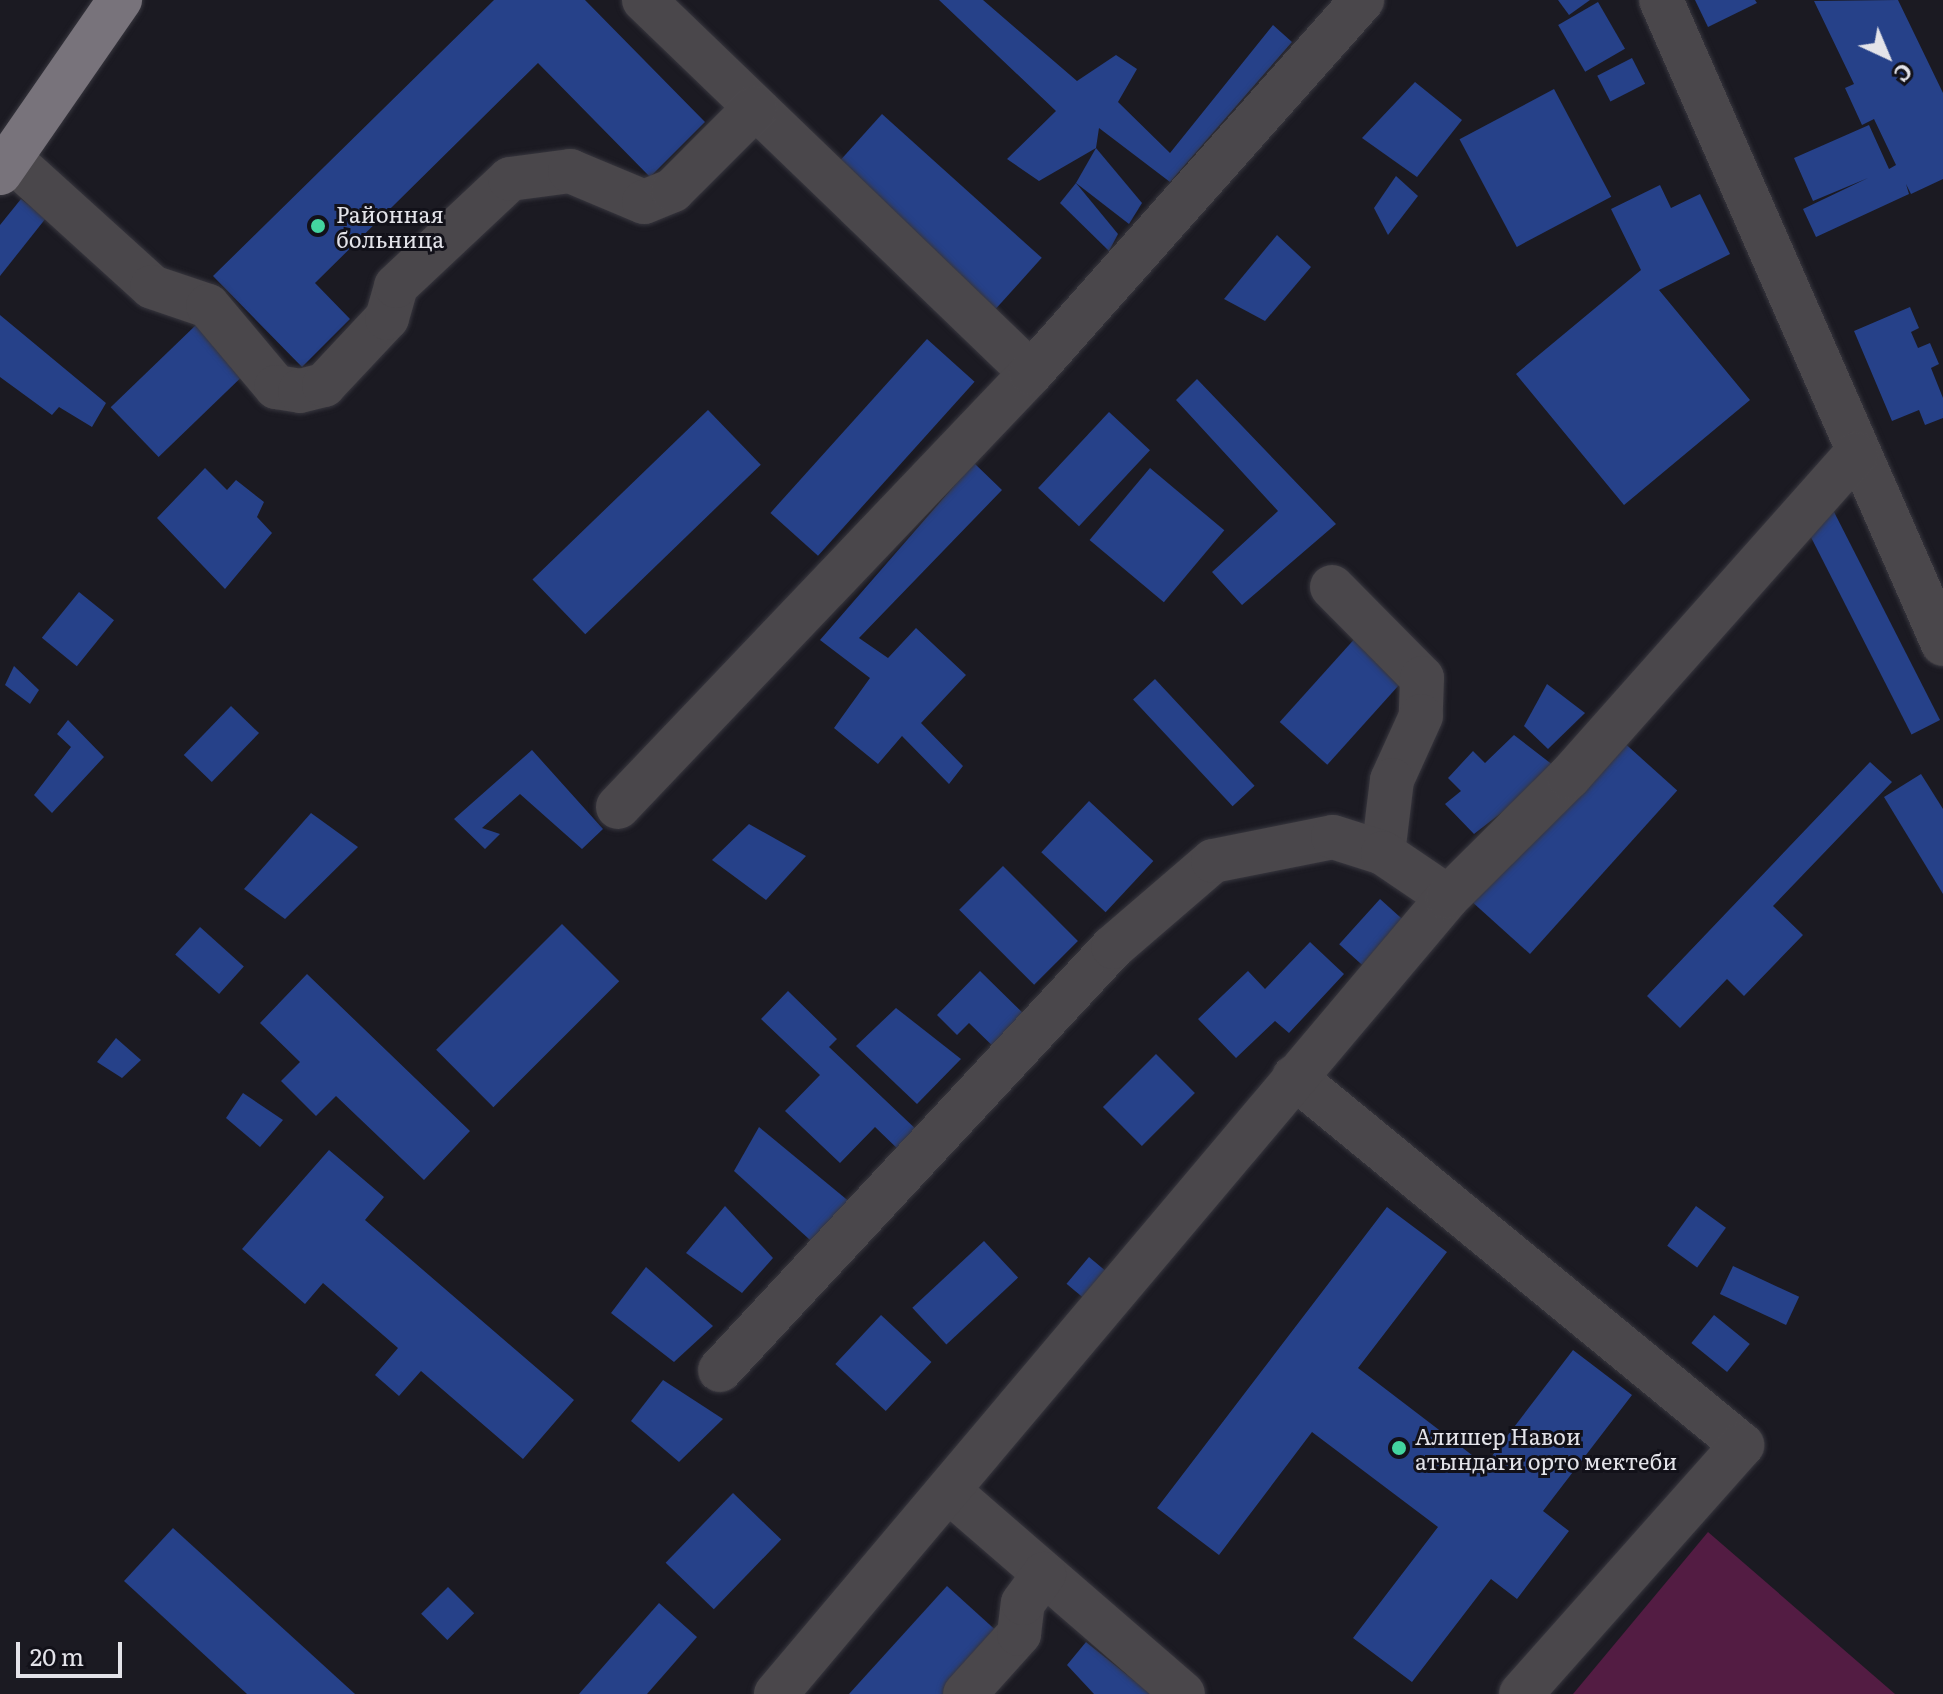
<!DOCTYPE html>
<html>
<head>
<meta charset="utf-8">
<style>
	body { margin:0 }
	#map { position:relative; width:1943px; height:1694px; overflow:hidden; background:#1b1a22; font-family:Literata,serif }
	div>[style] { position:absolute }
	[style*='--x'] { left:calc(var(--x)*1px); top:calc(var(--y)*1px); width:calc(var(--w)*1px); rotate:calc(var(--a)*1deg) }
	.green>* { inset:0; background:#531c43 }
	.building>* { inset:0; background:#264189; transform-origin:0 0 }
	.roads { filter:drop-shadow(0 0 2px #37363e) drop-shadow(0 0 2px #37363e) }
	.minor>* { height:44px; margin:-22px; padding:0 22px; transform-origin:22px; border-radius:22px; background:#4a474b }
	.major>* { height:44px; margin:-22px; padding:0 22px; transform-origin:22px; border-radius:22px; background:#78737b }
	.dots>* { width:22px; height:22px; translate:-50% -50%; box-sizing:border-box; border:4px solid #121119; border-radius:50% }
	span { translate:-50% -50%; white-space:nowrap; text-align:center; line-height:1.15; -webkit-text-stroke:6px #121119; paint-order:stroke }
	.poi-label { font-size:22px; color:#e3e3e9 }
	.left { translate:0 -50%; text-align:left }
	.north { position:absolute; left:1847px; top:16px; width:80px; height:80px; -webkit-text-stroke:6px #121119; paint-order:stroke; rotate:136deg; font-size:22px; font-weight:700; line-height:32px; text-align:center; color:#e3e3e9 }
	.north::after { content:''; display:block; margin:auto; width:28px; height:36px; background:#e3e3e9; clip-path:polygon(50% 0,100% 100%,50% 72%,0 100%) }
	.scale { position:absolute; left:16px; top:1642px; width:106px; height:36px; box-sizing:border-box; border:4px solid #e3e3e9; border-top:0; padding-left:10px; font-size:24px; line-height:28px; white-space:nowrap; color:#e3e3e9; -webkit-text-stroke:6px #121119; paint-order:stroke }
</style>
</head>
<body>
<div id="map">
	<div class="green">
		<i style="clip-path:polygon(1708px 1532px,1895px 1694px,1573px 1694px)"></i>
	</div>
	<div class="building">
		<i style="clip-path:polygon(494px 0,585px 0,705px 122px,650px 177px,538px 63px,315px 283px,350px 319px,302px 367px,213px 276px)"></i>
		<i style="clip-path:polygon(939px 0,983px 0,1077px 81px,1116px 55px,1137px 69px,1118px 102px,1170px 153px,1273px 25px,1292px 42px,1170px 182px,1099px 128px,1096px 148px,1039px 181px,1007px 159px,1056px 111px)"></i>
		<i style="clip-path:polygon(1558px 0,1590px 0,1569px 15px)"></i>
		<i style="clip-path:polygon(1695px 0,1755px 0,1757px 3px,1708px 27px)"></i>
		<i style="clip-path:polygon(1898px 0,1943px 93px,1943px 179px,1911px 194px,1906px 184px,1909px 194px,1816px 237px,1803px 209px,1868px 178px,1813px 201px,1794px 158px,1869px 125px,1889px 169px,1896px 165px,1874px 119px,1862px 125px,1845px 88px,1854px 84px,1814px 1px)"></i>
		<i style="left:1598px;top:2px;width:54px;height:46px;rotate:60deg"></i>
		<i style="left:1632px;top:58px;width:29px;height:39px;rotate:63deg"></i>
		<i style="clip-path:polygon(1415px 82px,1462px 120px,1417px 177px,1362px 138px)"></i>
		<i style="left:1554px;top:89px;width:122px;height:107px;rotate:62deg"></i>
		<i style="left:882px;top:114px;width:215px;height:72px;rotate:42deg"></i>
		<i style="clip-path:polygon(1096px 148px,1142px 203px,1129px 224px,1076px 183px)"></i>
		<i style="clip-path:polygon(1396px 176px,1418px 196px,1388px 235px,1374px 208px)"></i>
		<i style="clip-path:polygon(1076px 183px,1118px 234px,1109px 251px,1060px 203px)"></i>
		<i style="clip-path:polygon(1660px 185px,1671px 208px,1700px 194px,1730px 254px,1659px 290px,1750px 400px,1624px 505px,1516px 374px,1641px 270px,1611px 209px)"></i>
		<i style="clip-path:polygon(21px 199px,46px 218px,0 276px,0 225px)"></i>
		<i style="clip-path:polygon(1277px 235px,1311px 267px,1265px 321px,1224px 299px)"></i>
		<i style="clip-path:polygon(1910px 307px,1919px 328px,1911px 332px,1918px 348px,1930px 343px,1939px 364px,1931px 368px,1943px 398px,1943px 418px,1925px 425px,1919px 410px,1892px 421px,1854px 331px)"></i>
		<i style="clip-path:polygon(0 315px,106px 403px,92px 427px,59px 407px,52px 415px,0 377px)"></i>
		<i style="left:197px;top:324px;width:69px;height:120px;rotate:46deg"></i>
		<i style="left:927px;top:339px;width:64px;height:234px;rotate:42deg"></i>
		<i style="clip-path:polygon(1197px 379px,1336px 524px,1242px 605px,1212px 572px,1278px 511px,1176px 400px)"></i>
		<i style="left:708px;top:410px;width:76px;height:244px;rotate:46deg"></i>
		<i style="left:1109px;top:412px;width:56px;height:104px;rotate:43deg"></i>
		<i style="clip-path:polygon(974px 463px,1002px 490px,859px 638px,888px 658px,916px 628px,966px 675px,921px 723px,963px 766px,949px 784px,902px 736px,878px 764px,834px 728px,870px 678px,820px 640px)"></i>
		<i style="clip-path:polygon(205px 468px,227px 490px,236px 480px,264px 502px,257px 517px,272px 533px,225px 589px,157px 518px)"></i>
		<i style="left:1150px;top:468px;width:97px;height:94px;rotate:40deg"></i>
		<i style="left:1832px;top:508px;width:238px;height:32px;rotate:63deg"></i>
		<i style="left:79px;top:592px;width:45px;height:59px;rotate:39deg"></i>
		<i style="left:1358px;top:635px;width:64px;height:117px;rotate:42deg"></i>
		<i style="clip-path:polygon(14px 666px,39px 690px,30px 704px,5px 685px)"></i>
		<i style="left:1155px;top:679px;width:146px;height:30px;rotate:47deg"></i>
		<i style="clip-path:polygon(1547px 684px,1585px 713px,1548px 749px,1524px 726px)"></i>
		<i style="left:231px;top:706px;width:39px;height:68px;rotate:44deg"></i>
		<i style="clip-path:polygon(68px 720px,104px 757px,52px 813px,34px 795px,71px 747px,57px 734px)"></i>
		<i style="clip-path:polygon(1514px 735px,1558px 769px,1474px 834px,1445px 804px,1461px 791px,1448px 778px,1473px 751px,1485px 763px)"></i>
		<i style="left:1620px;top:739px;width:77px;height:220px;rotate:42deg"></i>
		<i style="clip-path:polygon(532px 750px,603px 829px,582px 849px,520px 794px,482px 828px,500px 834px,485px 849px,454px 819px)"></i>
		<i style="clip-path:polygon(1870px 762px,1892px 782px,1773px 906px,1803px 935px,1744px 996px,1727px 979px,1680px 1028px,1647px 996px)"></i>
		<i style="clip-path:polygon(1921px 774px,1943px 809px,1943px 894px,1884px 797px)"></i>
		<i style="left:1089px;top:801px;width:88px;height:70px;rotate:43deg"></i>
		<i style="clip-path:polygon(311px 813px,358px 847px,285px 919px,244px 889px)"></i>
		<i style="clip-path:polygon(749px 824px,806px 856px,766px 900px,712px 860px)"></i>
		<i style="left:1003px;top:866px;width:106px;height:62px;rotate:45deg"></i>
		<i style="left:1380px;top:899px;width:31px;height:61px;rotate:42deg"></i>
		<i style="left:562px;top:924px;width:81px;height:178px;rotate:45deg"></i>
		<i style="left:200px;top:927px;width:59px;height:37px;rotate:42deg"></i>
		<i style="clip-path:polygon(1310px 942px,1344px 974px,1289px 1033px,1275px 1021px,1236px 1058px,1198px 1019px,1248px 971px,1265px 989px)"></i>
		<i style="clip-path:polygon(980px 971px,1034px 1024px,1003px 1056px,969px 1023px,957px 1035px,937px 1015px)"></i>
		<i style="clip-path:polygon(307px 974px,470px 1131px,424px 1180px,336px 1096px,316px 1116px,281px 1081px,300px 1062px,260px 1023px)"></i>
		<i style="clip-path:polygon(788px 991px,837px 1039px,829px 1047px,920px 1133px,902px 1153px,875px 1127px,840px 1163px,785px 1111px,820px 1075px,761px 1019px)"></i>
		<i style="clip-path:polygon(896px 1008px,961px 1059px,917px 1104px,856px 1046px)"></i>
		<i style="clip-path:polygon(116px 1038px,141px 1060px,122px 1078px,97px 1062px)"></i>
		<i style="left:1156px;top:1054px;width:55px;height:75px;rotate:45deg"></i>
		<i style="clip-path:polygon(243px 1093px,283px 1120px,260px 1147px,226px 1118px)"></i>
		<i style="clip-path:polygon(759px 1127px,857px 1208px,820px 1249px,734px 1171px)"></i>
		<i style="clip-path:polygon(329px 1150px,384px 1197px,365px 1220px,574px 1400px,523px 1459px,421px 1371px,399px 1396px,375px 1375px,398px 1348px,323px 1283px,305px 1304px,242px 1249px)"></i>
		<i style="clip-path:polygon(725px 1206px,773px 1258px,742px 1293px,686px 1253px)"></i>
		<i style="left:1696px;top:1206px;width:37px;height:49px;rotate:36deg"></i>
		<i style="clip-path:polygon(1387px 1207px,1447px 1252px,1358px 1368px,1485px 1465px,1573px 1350px,1632px 1395px,1543px 1511px,1569px 1531px,1517px 1599px,1491px 1579px,1412px 1682px,1353px 1638px,1438px 1527px,1312px 1432px,1219px 1555px,1157px 1508px)"></i>
		<i style="left:984px;top:1241px;width:50px;height:98px;rotate:47deg"></i>
		<i style="left:1089px;top:1257px;width:23px;height:35px;rotate:40deg"></i>
		<i style="left:1733px;top:1266px;width:73px;height:31px;rotate:25deg"></i>
		<i style="clip-path:polygon(646px 1267px,713px 1326px,674px 1362px,611px 1313px)"></i>
		<i style="left:881px;top:1315px;width:69px;height:67px;rotate:43deg"></i>
		<i style="left:1714px;top:1315px;width:46px;height:36px;rotate:39deg"></i>
		<i style="clip-path:polygon(663px 1380px,723px 1419px,679px 1462px,631px 1421px)"></i>
		<i style="left:733px;top:1493px;width:67px;height:97px;rotate:44deg"></i>
		<i style="clip-path:polygon(173px 1528px,355px 1694px,247px 1694px,124px 1581px)"></i>
		<i style="clip-path:polygon(947px 1586px,1001px 1635px,948px 1694px,849px 1694px)"></i>
		<i style="left:448px;top:1587px;width:37px;height:38px;rotate:45deg"></i>
		<i style="clip-path:polygon(659px 1603px,697px 1637px,647px 1694px,579px 1694px)"></i>
		<i style="clip-path:polygon(1086px 1642px,1151px 1694px,1094px 1694px,1067px 1665px)"></i>
	</div>
	<div class="roads">
		<div class="minor">
			<i style="--x:644;--y:0;--w:537;--a:43.94"></i>
			<i style="--x:1661;--y:0;--w:703;--a:66.35"></i>
			<i style="--x:11;--y:159;--w:190;--a:42.2"></i>
			<i style="--x:152;--y:287;--w:59;--a:18.7"></i>
			<i style="--x:208;--y:306;--w:106;--a:50"></i>
			<i style="--x:276;--y:387;--w:24;--a:9"></i>
			<i style="--x:300;--y:391;--w:25;--a:-14"></i>
			<i style="--x:324;--y:385;--w:92;--a:-46.8"></i>
			<i style="--x:387;--y:318;--w:33;--a:-74"></i>
			<i style="--x:396;--y:286;--w:156;--a:-43.2"></i>
			<i style="--x:510;--y:179;--w:61;--a:-7.6"></i>
			<i style="--x:570;--y:171;--w:80;--a:22.7"></i>
			<i style="--x:644;--y:202;--w:31;--a:-22"></i>
			<i style="--x:673;--y:190;--w:116;--a:-45"></i>
			<i style="--x:1332;--y:587;--w:128;--a:45.3"></i>
			<i style="--x:1422;--y:678;--w:38;--a:92"></i>
			<i style="--x:1421;--y:716;--w:70;--a:114.4"></i>
			<i style="--x:1392;--y:780;--w:74;--a:97"></i>
			<i style="--x:618;--y:807;--w:599;--a:-46.42"></i>
			<i style="--x:1031;--y:373;--w:499;--a:-48.4"></i>
			<i style="--x:1294;--y:1077;--w:580;--a:39.4"></i>
			<i style="--x:1742;--y:1445;--w:333;--a:131.6"></i>
			<i style="--x:720;--y:1370;--w:577;--a:-47.11"></i>
			<i style="--x:1113;--y:947;--w:132;--a:-40.7"></i>
			<i style="--x:1213;--y:861;--w:122;--a:-11.3"></i>
			<i style="--x:1333;--y:837;--w:52;--a:17.7"></i>
			<i style="--x:1383;--y:853;--w:78;--a:34.1"></i>
			<i style="--x:950;--y:1492;--w:308;--a:40.9"></i>
			<i style="--x:776;--y:1694;--w:1042;--a:-49.86"></i>
			<i style="--x:1448;--y:897;--w:170;--a:-44.8"></i>
			<i style="--x:1569;--y:777;--w:432;--a:-48.4"></i>
			<i style="--x:965;--y:1694;--w:81;--a:-48"></i>
			<i style="--x:1019;--y:1634;--w:31;--a:-83"></i>
			<i style="--x:1023;--y:1603;--w:36;--a:-54"></i>
		</div>
		<div class="major">
			<i style="--x:0;--y:173;--w:211;--a:-55.3"></i>
		</div>
	</div>
	<div class="dots">
		<i style="left:318px;top:226px;background:#43d4a0"></i>
		<i style="left:1399px;top:1448px;background:#43d4a0"></i>
	</div>
	<div class="poi-label">
		<span class="left" style="left:336px;top:226px">Районная<br>больница</span>
		<span class="left" style="left:1415px;top:1448px">Алишер Навои<br>атындаги орто мектеби</span>
	</div>
	<div class="north">С</div>
	<div class="scale">20 m</div>
</div>
</body>
</html>
